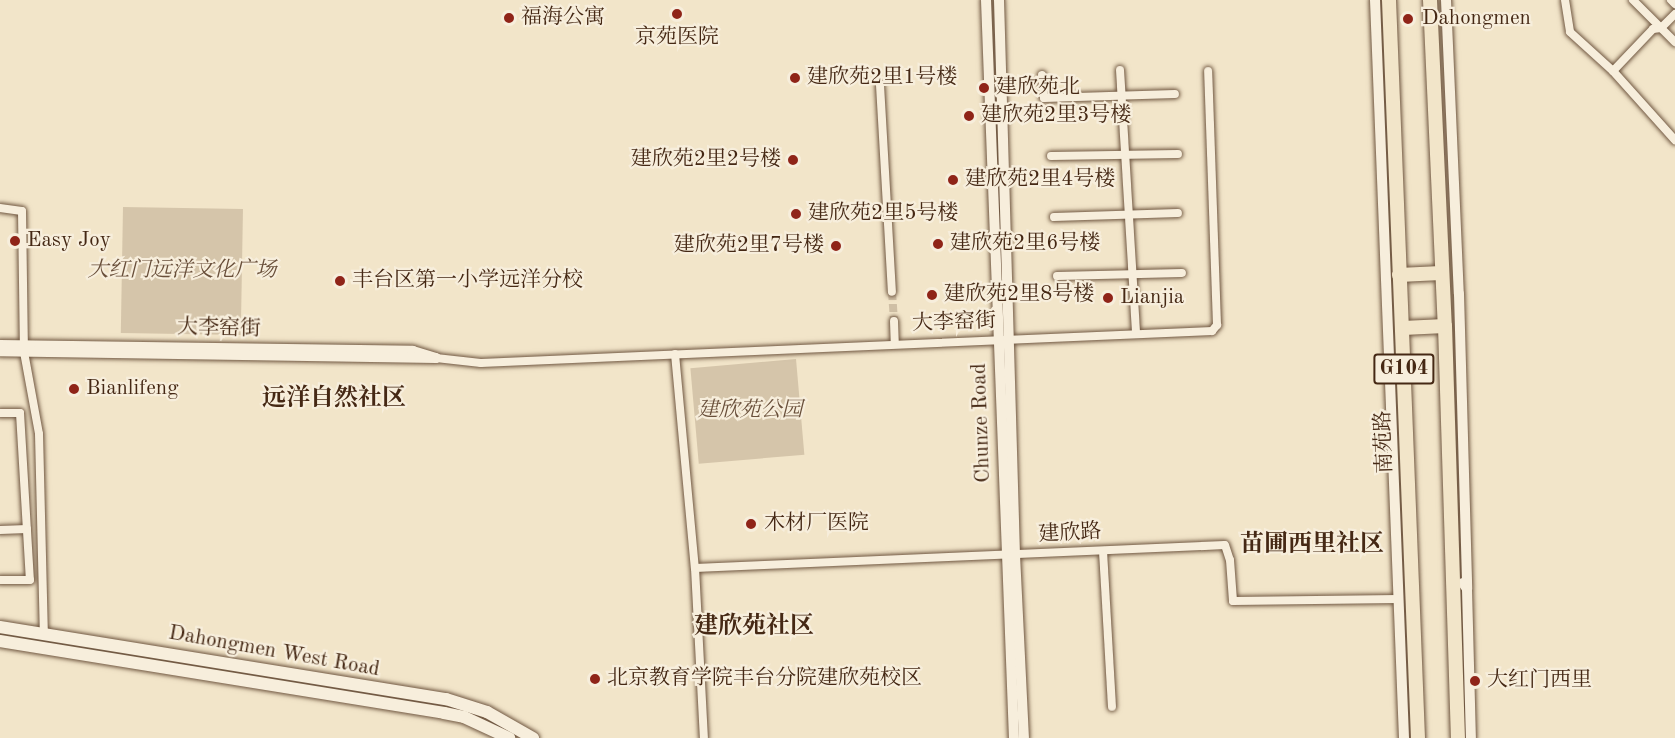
<!DOCTYPE html>
<html>
<head>
<meta charset="utf-8">
<style>
	body { margin:0 }
	#map { position:relative; width:1675px; height:738px; overflow:hidden; background:#f2e5c9; font-family:"Old Standard TT","Noto Serif SC",serif }
	div>[style] { position:absolute }
	[style*='--x'] { left:calc(var(--x)*1px); top:calc(var(--y)*1px); width:calc(var(--w)*1px); rotate:calc(var(--a)*1deg) }
	.green>* { inset:0; background:#d5c5aa; transform-origin:0 0 }
	.minor-tunnel>* { height:8px; margin-top:-4px; transform-origin:0; background:repeating-linear-gradient(90deg,#cfbfa5 0 8px,transparent 0 12px) }
	.roads { filter:drop-shadow(0 0 2px #705741) drop-shadow(0 0 2px #705741) }
	.minor>* { height:8px; margin:-4px; padding:0 4px; transform-origin:4px; border-radius:4px; background:#f7eedc }
	.tertiary>* { height:10px; margin:-5px; padding:0 5px; transform-origin:5px; border-radius:5px; background:#f7eedc }
	.secondary>* { height:12px; margin:-6px; padding:0 6px; transform-origin:6px; border-radius:6px; background:#f7eedc }
	.trunk>* { height:14px; margin:-7px; padding:0 7px; transform-origin:7px; border-radius:7px; background:#f2e5c9 }
	.dots>* { width:16px; height:16px; translate:-50% -50%; box-sizing:border-box; border:3px solid #f7eedc; border-radius:50% }
	span { translate:-50% -50%; white-space:nowrap; text-align:center; line-height:1.15; -webkit-text-stroke:4.5px #f7eedc; paint-order:stroke }
	.shield-label span { padding:2px 4px; background:#f7eedc; border:2px solid; border-radius:4px; -webkit-text-stroke-width:0 }
	.shield-label { font-size:20px; color:#452814; font-weight:700 }
	.poi-label { font-size:21px; color:#452814 }
	.left { translate:0 -50%; text-align:left }
	.right { translate:-100% -50%; text-align:right }
	.park-label { font-size:21px; color:#694f3a; font-style:italic }
	.street-label { font-size:21px; color:#452814 }
	.quarter-label { font-size:24px; color:#452814; font-weight:700 }
</style>
</head>
<body>
<div id="map">
	<div class="green">
		<i style="left:123px;top:207px;width:120px;height:126px;rotate:1deg"></i>
		<i style="left:796px;top:359px;width:96px;height:106px;rotate:85deg"></i>
	</div>
	<div class="minor-tunnel">
		<i style="--x:892;--y:292;--w:29;--a:86"></i>
	</div>
	<div class="roads">
		<div class="minor">
			<i style="--x:1565;--y:0;--w:32;--a:81"></i>
			<i style="--x:1570;--y:32;--w:58;--a:42.2"></i>
			<i style="--x:1613;--y:71;--w:93;--a:48.1"></i>
			<i style="--x:1633;--y:0;--w:40;--a:45"></i>
			<i style="--x:1671;--y:0;--w:6;--a:45"></i>
			<i style="--x:1675;--y:14;--w:20;--a:135"></i>
			<i style="--x:1661;--y:28;--w:20;--a:45"></i>
			<i style="--x:1120;--y:70;--w:264;--a:86.5"></i>
			<i style="--x:1613;--y:71;--w:58;--a:-46.4"></i>
			<i style="--x:1653;--y:29;--w:8;--a:-7"></i>
			<i style="--x:1042;--y:75;--w:23;--a:85"></i>
			<i style="--x:1044;--y:98;--w:131;--a:-1.7"></i>
			<i style="--x:880;--y:85;--w:207;--a:86.7"></i>
			<i style="--x:1051;--y:156;--w:127;--a:-0.9"></i>
			<i style="--x:0;--y:208;--w:22;--a:8"></i>
			<i style="--x:22;--y:211;--w:141;--a:89.2"></i>
			<i style="--x:24;--y:352;--w:83;--a:79.6"></i>
			<i style="--x:39;--y:434;--w:199;--a:88.6"></i>
			<i style="--x:1054;--y:217;--w:124;--a:-1.8"></i>
			<i style="--x:1057;--y:276;--w:125;--a:-1.4"></i>
			<i style="--x:894;--y:321;--w:23;--a:88"></i>
			<i style="--x:675;--y:354;--w:215;--a:84.7"></i>
			<i style="--x:695;--y:568;--w:170;--a:87"></i>
			<i style="--x:436;--y:358;--w:45;--a:6.3"></i>
			<i style="--x:481;--y:363;--w:732;--a:-2.51"></i>
			<i style="--x:1212;--y:331;--w:8;--a:-50"></i>
			<i style="--x:1217;--y:325;--w:254;--a:-92"></i>
			<i style="--x:0;--y:413;--w:20;--a:0"></i>
			<i style="--x:20;--y:413;--w:167;--a:86.6"></i>
			<i style="--x:30;--y:580;--w:30;--a:180"></i>
			<i style="--x:0;--y:530;--w:27;--a:-2"></i>
			<i style="--x:1103;--y:551;--w:156;--a:86.7"></i>
			<i style="--x:695;--y:568;--w:530;--a:-2.48"></i>
			<i style="--x:1225;--y:545;--w:16;--a:72"></i>
			<i style="--x:1230;--y:560;--w:41;--a:85.8"></i>
			<i style="--x:1233;--y:601;--w:165;--a:-0.7"></i>
		</div>
		<div class="tertiary">
			<i style="--x:986;--y:0;--w:739;--a:87.83"></i>
			<i style="--x:999;--y:0;--w:555;--a:88.35"></i>
			<i style="--x:1015;--y:555;--w:183;--a:87.2"></i>
			<i style="--x:1375;--y:0;--w:739;--a:87.75"></i>
			<i style="--x:1446;--y:0;--w:294;--a:87.5"></i>
			<i style="--x:1459;--y:294;--w:295;--a:88.4"></i>
			<i style="--x:0;--y:345;--w:413;--a:0.8"></i>
			<i style="--x:413;--y:351;--w:24;--a:17"></i>
			<i style="--x:436;--y:358;--w:436;--a:-179.1"></i>
			<i style="--x:1463;--y:583;--w:7;--a:56"></i>
			<i style="--x:1467;--y:589;--w:149;--a:88.5"></i>
		</div>
		<div class="secondary">
			<i style="--x:0;--y:627;--w:452;--a:9.2"></i>
			<i style="--x:446;--y:699;--w:43;--a:17.6"></i>
			<i style="--x:487;--y:712;--w:53;--a:29.5"></i>
			<i style="--x:0;--y:641;--w:450;--a:9.2"></i>
			<i style="--x:444;--y:713;--w:20;--a:11"></i>
			<i style="--x:464;--y:717;--w:50;--a:25"></i>
		</div>
		<div class="trunk">
			<i style="--x:1389;--y:0;--w:739;--a:87.75"></i>
			<i style="--x:1430;--y:0;--w:326;--a:87.4"></i>
			<i style="--x:1445;--y:326;--w:412;--a:88.2"></i>
			<i style="--x:1399;--y:275;--w:42;--a:-2.7"></i>
			<i style="--x:1403;--y:328;--w:42;--a:-2.7"></i>
		</div>
	</div>
	<div class="dots">
		<i style="left:677px;top:14px;background:#8f2418"></i>
		<i style="left:509px;top:18px;background:#8f2418"></i>
		<i style="left:1408px;top:19px;background:#8f2418"></i>
		<i style="left:795px;top:78px;background:#8f2418"></i>
		<i style="left:984px;top:88px;background:#8f2418"></i>
		<i style="left:969px;top:116px;background:#8f2418"></i>
		<i style="left:793px;top:160px;background:#8f2418"></i>
		<i style="left:953px;top:180px;background:#8f2418"></i>
		<i style="left:796px;top:214px;background:#8f2418"></i>
		<i style="left:15px;top:241px;background:#8f2418"></i>
		<i style="left:938px;top:244px;background:#8f2418"></i>
		<i style="left:836px;top:246px;background:#8f2418"></i>
		<i style="left:340px;top:281px;background:#8f2418"></i>
		<i style="left:932px;top:295px;background:#8f2418"></i>
		<i style="left:1108px;top:298px;background:#8f2418"></i>
		<i style="left:74px;top:389px;background:#8f2418"></i>
		<i style="left:751px;top:524px;background:#8f2418"></i>
		<i style="left:595px;top:679px;background:#8f2418"></i>
		<i style="left:1475px;top:681px;background:#8f2418"></i>
	</div>
	<div class="shield-label">
		<span style="left:1404px;top:369px">G104</span>
	</div>
	<div class="poi-label">
		<span class="left" style="left:521px;top:18px">福海公寓</span>
		<span class="left" style="left:1422px;top:19px">Dahongmen</span>
		<span style="left:677px;top:38px">京苑医院</span>
		<span class="left" style="left:807px;top:78px">建欣苑2里1号楼</span>
		<span class="left" style="left:996px;top:88px">建欣苑北</span>
		<span class="left" style="left:981px;top:116px">建欣苑2里3号楼</span>
		<span class="right" style="left:781px;top:160px">建欣苑2里2号楼</span>
		<span class="left" style="left:965px;top:180px">建欣苑2里4号楼</span>
		<span class="left" style="left:808px;top:214px">建欣苑2里5号楼</span>
		<span class="left" style="left:27px;top:241px">Easy Joy</span>
		<span class="left" style="left:950px;top:244px">建欣苑2里6号楼</span>
		<span class="right" style="left:824px;top:246px">建欣苑2里7号楼</span>
		<span class="left" style="left:352px;top:281px">丰台区第一小学远洋分校</span>
		<span class="left" style="left:944px;top:295px">建欣苑2里8号楼</span>
		<span class="left" style="left:1120px;top:298px">Lianjia</span>
		<span class="left" style="left:86px;top:389px">Bianlifeng</span>
		<span class="left" style="left:764px;top:524px">木材厂医院</span>
		<span class="left" style="left:607px;top:679px">北京教育学院丰台分院建欣苑校区</span>
		<span class="left" style="left:1487px;top:681px">大红门西里</span>
	</div>
	<div class="park-label">
		<span style="left:182px;top:271px">大红门远洋文化广场</span>
		<span style="left:750px;top:411px">建欣苑公园</span>
	</div>
	<div class="street-label">
		<span style="left:954px;top:323px;rotate:-2deg">大李窑街</span>
		<span style="left:219px;top:329px;rotate:1deg">大李窑街</span>
		<span style="left:982px;top:423px;rotate:-92deg">Chunze Road</span>
		<span style="left:1385px;top:442px;rotate:-92deg">南苑路</span>
		<span style="left:1070px;top:534px;rotate:-3deg">建欣路</span>
		<span style="left:274px;top:652px;rotate:10deg">Dahongmen West Road</span>
	</div>
	<div class="quarter-label">
		<span style="left:334px;top:400px">远洋自然社区</span>
		<span style="left:1312px;top:546px">苗圃西里社区</span>
		<span style="left:754px;top:628px">建欣苑社区</span>
	</div>
</div>
</body>
</html>
